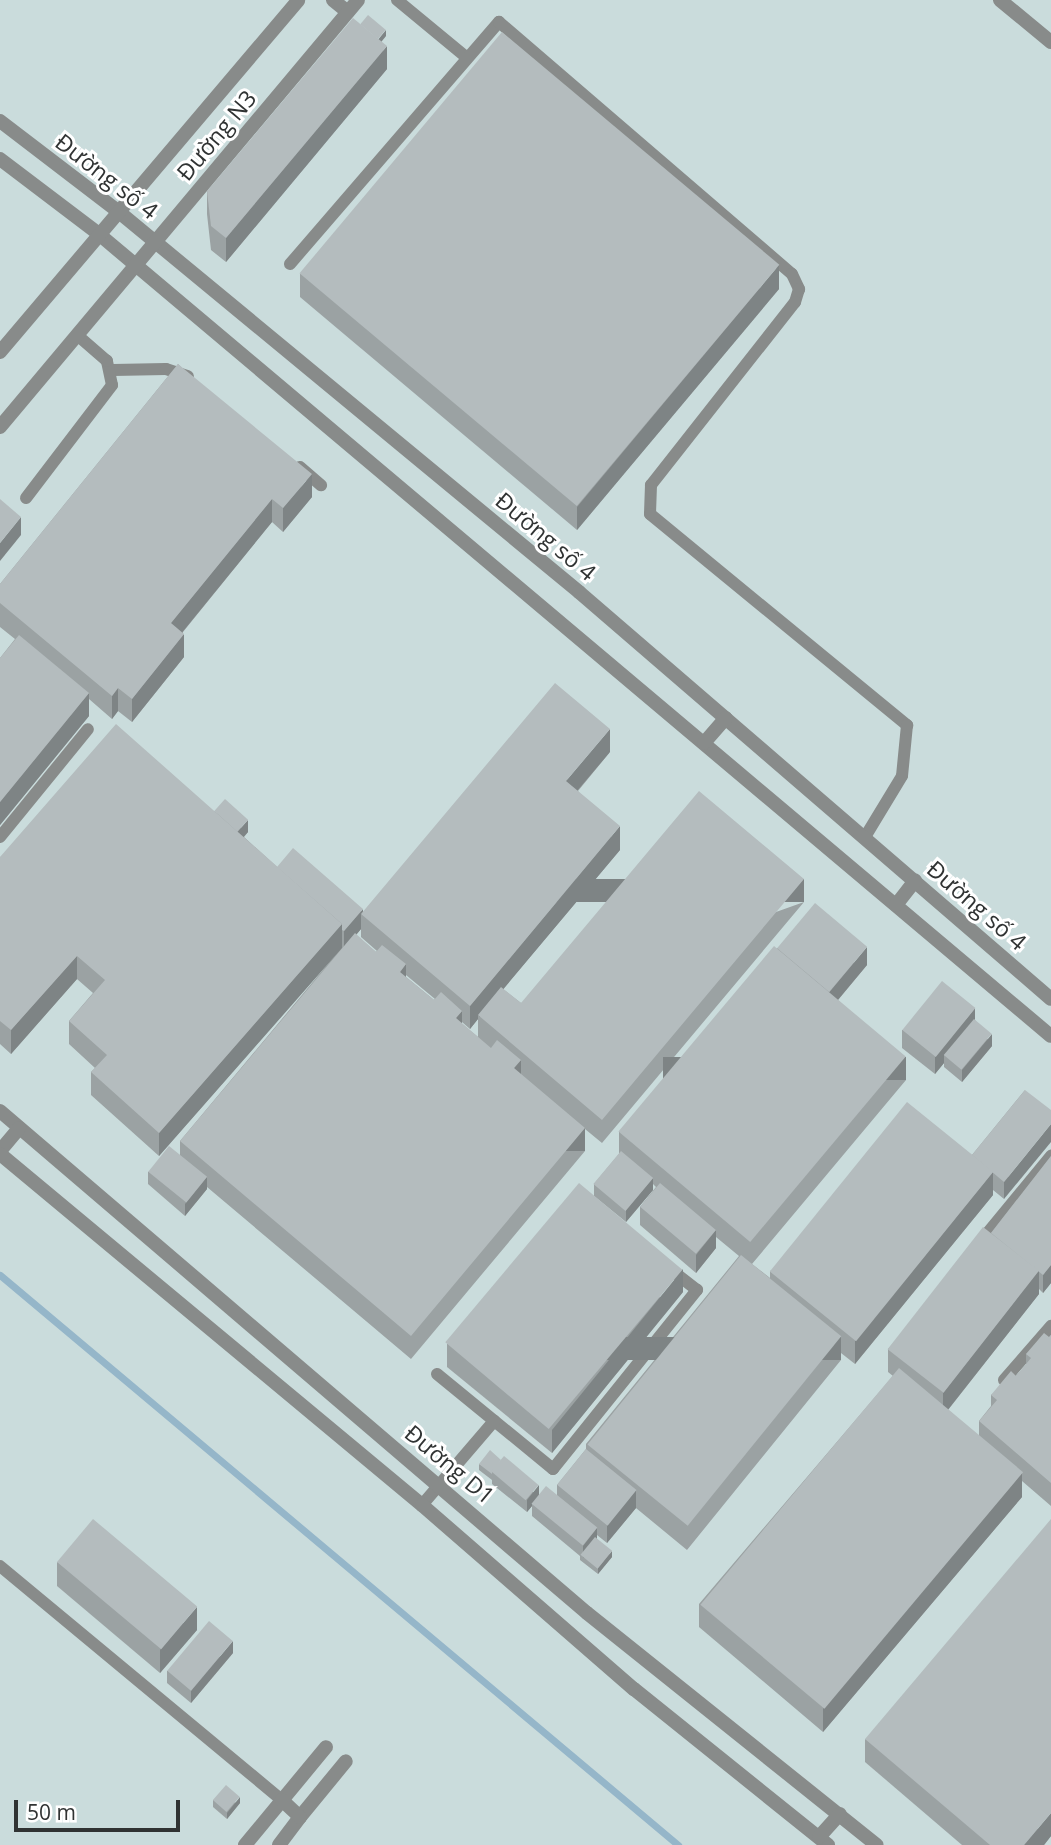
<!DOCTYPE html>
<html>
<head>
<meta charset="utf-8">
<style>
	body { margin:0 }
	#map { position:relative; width:1051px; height:1845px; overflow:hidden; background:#dfe7e7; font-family:"Open Sans",sans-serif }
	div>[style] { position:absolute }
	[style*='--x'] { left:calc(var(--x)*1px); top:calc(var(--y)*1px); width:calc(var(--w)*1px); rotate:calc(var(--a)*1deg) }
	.built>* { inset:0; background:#cadcdc; transform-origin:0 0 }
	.stream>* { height:7px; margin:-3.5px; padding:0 3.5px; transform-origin:3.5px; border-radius:3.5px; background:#95b6c9 }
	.service>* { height:12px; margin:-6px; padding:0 6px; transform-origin:6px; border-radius:6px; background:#888b8a }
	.minor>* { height:14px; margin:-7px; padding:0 7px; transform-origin:7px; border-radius:7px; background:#888b8a }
	.wall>* { inset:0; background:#9ba2a3 }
	.shaded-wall>* { inset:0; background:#7e8485; transform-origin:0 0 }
	.building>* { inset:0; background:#b4bcbe; transform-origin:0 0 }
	span { translate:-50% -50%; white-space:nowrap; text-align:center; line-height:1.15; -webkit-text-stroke:6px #fff; paint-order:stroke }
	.street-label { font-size:23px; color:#303333 }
	.scale { position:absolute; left:14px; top:1800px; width:166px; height:32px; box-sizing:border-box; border:4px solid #303333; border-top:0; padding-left:9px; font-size:21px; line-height:24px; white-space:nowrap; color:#303333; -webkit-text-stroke:5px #fff; paint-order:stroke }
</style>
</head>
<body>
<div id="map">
	<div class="built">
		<i style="left:0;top:0;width:1051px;height:1845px"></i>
	</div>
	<div class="stream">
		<i style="--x:0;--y:1275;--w:886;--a:40.05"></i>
	</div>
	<div class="service">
		<i style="--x:397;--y:0;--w:89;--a:39.6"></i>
		<i style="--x:290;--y:264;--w:320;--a:-49.2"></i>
		<i style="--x:499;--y:22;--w:386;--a:40.7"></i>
		<i style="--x:792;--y:274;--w:17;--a:65"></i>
		<i style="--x:799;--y:289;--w:14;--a:107"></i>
		<i style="--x:795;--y:302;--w:233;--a:128.2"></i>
		<i style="--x:651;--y:485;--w:29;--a:92"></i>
		<i style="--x:650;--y:514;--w:333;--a:39.4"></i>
		<i style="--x:907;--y:725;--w:51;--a:95.6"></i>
		<i style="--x:902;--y:776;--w:71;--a:121.2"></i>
		<i style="--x:113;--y:370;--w:53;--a:-1.1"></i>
		<i style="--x:166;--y:369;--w:23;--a:18"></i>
		<i style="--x:300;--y:467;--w:28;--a:41"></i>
		<i style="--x:26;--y:498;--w:142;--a:-52.7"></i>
		<i style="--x:112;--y:385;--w:25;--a:-102"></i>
		<i style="--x:107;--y:361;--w:40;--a:-139"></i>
		<i style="--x:0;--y:837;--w:139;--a:-50.8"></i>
		<i style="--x:980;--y:1242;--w:112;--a:-50.5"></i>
		<i style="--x:437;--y:1374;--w:150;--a:39.3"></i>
		<i style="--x:553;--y:1469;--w:230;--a:-51.2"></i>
		<i style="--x:697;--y:1290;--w:34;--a:-142"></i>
		<i style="--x:1004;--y:1380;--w:72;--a:-49"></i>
		<i style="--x:422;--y:1505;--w:111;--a:-49.4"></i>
		<i style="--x:0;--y:1566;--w:366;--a:39.7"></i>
	</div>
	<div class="minor">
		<i style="--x:333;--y:0;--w:19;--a:39"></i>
		<i style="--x:1000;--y:0;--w:66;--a:39.5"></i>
		<i style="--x:0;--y:121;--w:150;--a:37.4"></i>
		<i style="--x:119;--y:212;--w:597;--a:39.56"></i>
		<i style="--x:579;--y:592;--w:623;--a:40.77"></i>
		<i style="--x:0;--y:159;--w:126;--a:37.2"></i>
		<i style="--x:100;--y:235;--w:1243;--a:40.11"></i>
		<i style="--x:0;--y:352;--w:461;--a:-49.7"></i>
		<i style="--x:0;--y:427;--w:557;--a:-50.02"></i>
		<i style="--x:704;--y:743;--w:33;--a:-49"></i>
		<i style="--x:896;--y:905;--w:31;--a:-52"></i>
		<i style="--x:0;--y:1111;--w:772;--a:40.54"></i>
		<i style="--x:587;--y:1613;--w:371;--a:38.7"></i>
		<i style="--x:0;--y:1151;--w:30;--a:-50"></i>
		<i style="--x:0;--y:1154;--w:549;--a:39.75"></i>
		<i style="--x:422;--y:1505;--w:281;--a:41"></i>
		<i style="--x:634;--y:1689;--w:249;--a:38.8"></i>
		<i style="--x:300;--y:1817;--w:72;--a:-50.6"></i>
		<i style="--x:819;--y:1837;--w:31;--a:-48"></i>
		<i style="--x:245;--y:1845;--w:127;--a:-50.4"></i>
		<i style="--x:279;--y:1845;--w:35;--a:-53"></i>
		<i style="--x:300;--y:1817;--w:25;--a:-137"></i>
	</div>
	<div class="wall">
		<i style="clip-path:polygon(386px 36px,381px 42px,387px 69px,226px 262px,211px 250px,207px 214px,207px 191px)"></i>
		<i style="clip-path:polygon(300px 274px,779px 289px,577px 530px,300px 297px)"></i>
		<i style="clip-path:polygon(178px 364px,312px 497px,283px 532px,272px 522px,183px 632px,184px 657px,132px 722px,118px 711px,112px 719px,89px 699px,89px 716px,0 825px,0 658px,15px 639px,0 627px,0 584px)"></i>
		<i style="clip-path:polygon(evenodd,610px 752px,578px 791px,620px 850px,503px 989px,521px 1003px,804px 902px,602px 1143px,585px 1129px,585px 1151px,411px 1359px,207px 1187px,207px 1189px,185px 1216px,148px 1184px,148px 1172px,180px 1155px,180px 1141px,342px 947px,159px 1156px,91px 1095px,91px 1072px,95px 1068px,69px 1044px,69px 1021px,93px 993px,77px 979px,11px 1054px,0 1044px,0 857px,214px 811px,248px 832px,244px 837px,277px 867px,363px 912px,610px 752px,361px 929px,361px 937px,377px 951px,376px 952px,356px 935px,361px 929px,610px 752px,406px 975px,435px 999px,434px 1000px,406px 977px,406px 975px,610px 752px,478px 1019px,478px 1037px,462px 1024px,462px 1022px,470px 1029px,478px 1019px)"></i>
		<i style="clip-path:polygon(777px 948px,867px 965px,838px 1000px,906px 1080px,752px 1264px,770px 1278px,770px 1271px,972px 1155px,1025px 1090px,1004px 1199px,993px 1190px,993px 1195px,855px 1364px,841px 1353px,841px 1360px,687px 1550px,636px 1508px,607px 1543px,597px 1535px,597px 1539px,612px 1557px,598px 1574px,580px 1560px,580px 1556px,532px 1516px,532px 1506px,527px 1512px,492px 1484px,492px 1480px,479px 1470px,479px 1464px,539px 1495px,557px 1495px,557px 1485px,586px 1449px,586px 1444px,739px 1256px,716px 1237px,716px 1248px,696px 1273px,640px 1225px,640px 1207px,656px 1187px,653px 1184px,653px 1190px,626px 1222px,594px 1196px,594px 1184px,619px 1154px,619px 1132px)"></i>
		<i style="clip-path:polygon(975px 1020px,992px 1046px,962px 1082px,944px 1067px,944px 1063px,935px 1074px,902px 1048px,902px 1030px)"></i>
		<i style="clip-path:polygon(1051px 1156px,1051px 1283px,1043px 1293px,1039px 1289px,1039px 1294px,948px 1410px,979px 1437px,979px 1421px,991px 1406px,991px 1395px,1016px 1376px,1026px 1365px,1026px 1354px,1051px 1336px,1051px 1506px,1022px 1481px,1022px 1497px,823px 1732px,699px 1627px,699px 1604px,893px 1376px,888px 1372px,888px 1349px,991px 1233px)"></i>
		<i style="clip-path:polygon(683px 1292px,552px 1453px,447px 1367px,447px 1344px)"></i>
		<i style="clip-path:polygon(57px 1562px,197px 1630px,160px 1673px,57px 1586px)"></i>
		<i style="clip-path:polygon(233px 1653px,191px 1703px,167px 1683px,167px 1671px)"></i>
		<i style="clip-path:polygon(865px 1739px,1051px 1836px,1044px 1845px,962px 1845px,865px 1762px)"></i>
		<i style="clip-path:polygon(213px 1800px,240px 1803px,227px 1819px,213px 1807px)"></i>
	</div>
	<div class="shaded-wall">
		<i style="clip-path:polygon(386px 30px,386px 36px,372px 53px,372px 47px)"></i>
		<i style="clip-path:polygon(387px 46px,387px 69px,226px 262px,226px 238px)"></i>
		<i style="clip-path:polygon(779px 265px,779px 289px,577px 530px,577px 507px)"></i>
		<i style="clip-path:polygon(312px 474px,312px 497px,283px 532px,283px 508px)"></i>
		<i style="clip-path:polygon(272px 499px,272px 522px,171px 646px,171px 623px)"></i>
		<i style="clip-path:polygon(21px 517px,21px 535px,0 561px,0 543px)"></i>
		<i style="clip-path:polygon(184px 634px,184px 657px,132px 722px,132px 699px)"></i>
		<i style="clip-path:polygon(118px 688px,118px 711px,112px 719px,112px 696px)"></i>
		<i style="clip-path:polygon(89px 693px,89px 716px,0 825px,0 802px)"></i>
		<i style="clip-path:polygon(610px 729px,610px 752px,566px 804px,566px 781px)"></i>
		<i style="clip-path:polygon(248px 820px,248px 832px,232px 850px,232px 838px)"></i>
		<i style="clip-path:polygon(620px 826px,620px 850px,480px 1017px,478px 1015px,478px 1019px,470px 1029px,470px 1006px)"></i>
		<i style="left:804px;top:879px;width:23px;height:314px;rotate:90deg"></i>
		<i style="clip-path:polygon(363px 909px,363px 915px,361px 914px,361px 929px,344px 949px,344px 931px)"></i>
		<i style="clip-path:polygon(342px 924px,342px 948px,159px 1156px,159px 1133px)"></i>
		<i style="clip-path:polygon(867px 947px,867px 965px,827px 1013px,827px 995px)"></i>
		<i style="clip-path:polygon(77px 956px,77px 979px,11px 1054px,11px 1030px)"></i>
		<i style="clip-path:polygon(406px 964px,406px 988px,400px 972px)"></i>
		<i style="clip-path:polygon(975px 1008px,975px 1026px,944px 1055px,944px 1063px,935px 1074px,935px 1057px)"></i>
		<i style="clip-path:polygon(462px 1011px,462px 1034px,456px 1018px)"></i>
		<i style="clip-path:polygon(992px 1034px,992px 1046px,962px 1082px,962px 1070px)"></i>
		<i style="left:906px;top:1057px;width:23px;height:243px;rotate:90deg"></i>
		<i style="clip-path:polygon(521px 1060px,521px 1083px,514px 1068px)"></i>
		<i style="clip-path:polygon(1051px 1124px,1051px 1142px,1004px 1199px,1004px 1182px)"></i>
		<i style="left:585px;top:1128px;width:23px;height:271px;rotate:90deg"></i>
		<i style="clip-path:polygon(993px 1172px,993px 1195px,855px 1364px,855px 1341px)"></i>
		<i style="clip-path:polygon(207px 1177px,207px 1189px,185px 1216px,185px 1204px)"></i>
		<i style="clip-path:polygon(653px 1178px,653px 1190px,626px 1222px,626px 1210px)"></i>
		<i style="clip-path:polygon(716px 1230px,716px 1248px,696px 1273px,696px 1255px)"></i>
		<i style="clip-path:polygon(1051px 1265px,1051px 1283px,1043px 1293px,1043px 1275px)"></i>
		<i style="clip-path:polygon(683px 1269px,683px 1292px,552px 1453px,552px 1430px)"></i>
		<i style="clip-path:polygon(1039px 1270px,1039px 1294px,943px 1416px,943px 1393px)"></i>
		<i style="left:841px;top:1337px;width:23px;height:245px;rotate:90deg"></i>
		<i style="clip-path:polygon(1022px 1473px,1022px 1497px,823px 1732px,823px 1709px)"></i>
		<i style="clip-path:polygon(539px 1485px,539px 1497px,532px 1504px,532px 1506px,527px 1512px,527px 1500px)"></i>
		<i style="clip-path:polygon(636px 1490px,636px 1508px,607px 1543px,607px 1525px)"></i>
		<i style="clip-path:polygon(597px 1528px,597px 1540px,583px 1558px,583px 1546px)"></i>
		<i style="clip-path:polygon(612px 1551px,612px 1557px,598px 1574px,598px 1568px)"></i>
		<i style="clip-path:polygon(197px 1607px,197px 1630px,160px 1673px,160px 1650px)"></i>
		<i style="clip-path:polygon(233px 1641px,233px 1653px,191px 1703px,191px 1691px)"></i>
		<i style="clip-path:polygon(240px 1797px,240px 1803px,227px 1819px,227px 1813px)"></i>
		<i style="clip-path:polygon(1051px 1813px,1051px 1836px,1044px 1845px,1024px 1845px)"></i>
	</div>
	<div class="building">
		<i style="left:368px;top:15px;width:23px;height:12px;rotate:40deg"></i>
		<i style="clip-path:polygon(353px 18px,387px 46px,226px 238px,211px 226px,207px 191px)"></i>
		<i style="left:502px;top:32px;width:362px;height:315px;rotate:40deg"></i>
		<i style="clip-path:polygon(178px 364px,312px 474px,283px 508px,272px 499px,171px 623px,184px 634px,132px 699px,118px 688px,112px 696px,0 603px,0 584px)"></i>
		<i style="clip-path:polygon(0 499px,21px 517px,0 543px)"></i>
		<i style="clip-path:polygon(19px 635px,89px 693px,0 802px,0 658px)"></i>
		<i style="clip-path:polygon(555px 683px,610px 729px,566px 781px,620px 826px,470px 1006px,361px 914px)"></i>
		<i style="clip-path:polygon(116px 724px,342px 924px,159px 1133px,91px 1072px,107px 1055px,69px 1021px,105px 980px,77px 956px,11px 1030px,0 1021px,0 857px)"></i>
		<i style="clip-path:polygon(699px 791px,804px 879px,602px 1120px,478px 1015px,501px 987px,521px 1003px)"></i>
		<i style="left:225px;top:799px;width:31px;height:16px;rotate:42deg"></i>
		<i style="clip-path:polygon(293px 848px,363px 909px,344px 931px,342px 930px,342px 924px,277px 867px)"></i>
		<i style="left:815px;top:903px;width:68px;height:59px;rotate:40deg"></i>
		<i style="clip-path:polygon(355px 933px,376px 952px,382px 945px,406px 964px,400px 972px,434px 1000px,441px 992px,462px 1011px,456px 1018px,491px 1048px,497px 1040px,521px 1060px,514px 1068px,585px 1128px,411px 1336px,180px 1141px)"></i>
		<i style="left:774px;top:946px;width:172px;height:242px;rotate:40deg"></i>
		<i style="left:942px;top:981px;width:43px;height:63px;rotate:39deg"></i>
		<i style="left:974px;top:1019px;width:23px;height:47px;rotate:40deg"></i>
		<i style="clip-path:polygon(1025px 1090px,1051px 1110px,1051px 1124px,1004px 1182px,972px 1155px)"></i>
		<i style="left:907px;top:1102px;width:111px;height:218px;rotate:39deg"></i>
		<i style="left:169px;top:1146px;width:49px;height:33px;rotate:39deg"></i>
		<i style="left:621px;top:1151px;width:42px;height:43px;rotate:40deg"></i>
		<i style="clip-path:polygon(1051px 1156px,1051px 1265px,1043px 1275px,991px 1233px)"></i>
		<i style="left:579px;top:1183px;width:135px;height:208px;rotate:40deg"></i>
		<i style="left:660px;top:1183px;width:73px;height:31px;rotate:40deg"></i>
		<i style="left:983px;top:1227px;width:71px;height:155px;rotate:38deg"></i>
		<i style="left:741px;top:1255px;width:129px;height:244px;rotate:39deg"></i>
		<i style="clip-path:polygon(1044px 1333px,1049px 1337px,1051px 1336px,1051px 1483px,979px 1421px,997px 1400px,991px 1395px,1011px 1371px,1016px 1376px,1031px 1358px,1026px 1354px)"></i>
		<i style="left:899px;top:1368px;width:162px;height:309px;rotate:40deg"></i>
		<i style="left:586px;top:1449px;width:65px;height:46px;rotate:39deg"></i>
		<i style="clip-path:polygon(490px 1450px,501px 1460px,492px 1472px,492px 1474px,479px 1464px)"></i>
		<i style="left:504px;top:1456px;width:45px;height:20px;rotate:40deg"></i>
		<i style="left:546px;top:1486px;width:66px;height:23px;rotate:39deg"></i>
		<i style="left:93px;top:1519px;width:136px;height:56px;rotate:40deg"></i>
		<i style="clip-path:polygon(1051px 1519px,1051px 1813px,1024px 1845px,990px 1845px,865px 1739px)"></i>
		<i style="left:595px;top:1537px;width:22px;height:23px;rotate:39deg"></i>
		<i style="left:209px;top:1621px;width:31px;height:65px;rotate:40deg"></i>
		<i style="left:226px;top:1785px;width:18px;height:20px;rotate:41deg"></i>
	</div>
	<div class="street-label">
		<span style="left:216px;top:135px;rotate:-50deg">Đường N3</span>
		<span style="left:107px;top:176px;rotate:38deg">Đường số 4</span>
		<span style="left:546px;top:536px;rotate:40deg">Đường số 4</span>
		<span style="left:977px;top:905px;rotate:41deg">Đường số 4</span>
		<span style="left:450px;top:1464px;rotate:40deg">Đường D1</span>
	</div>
	<div class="scale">50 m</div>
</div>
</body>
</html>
